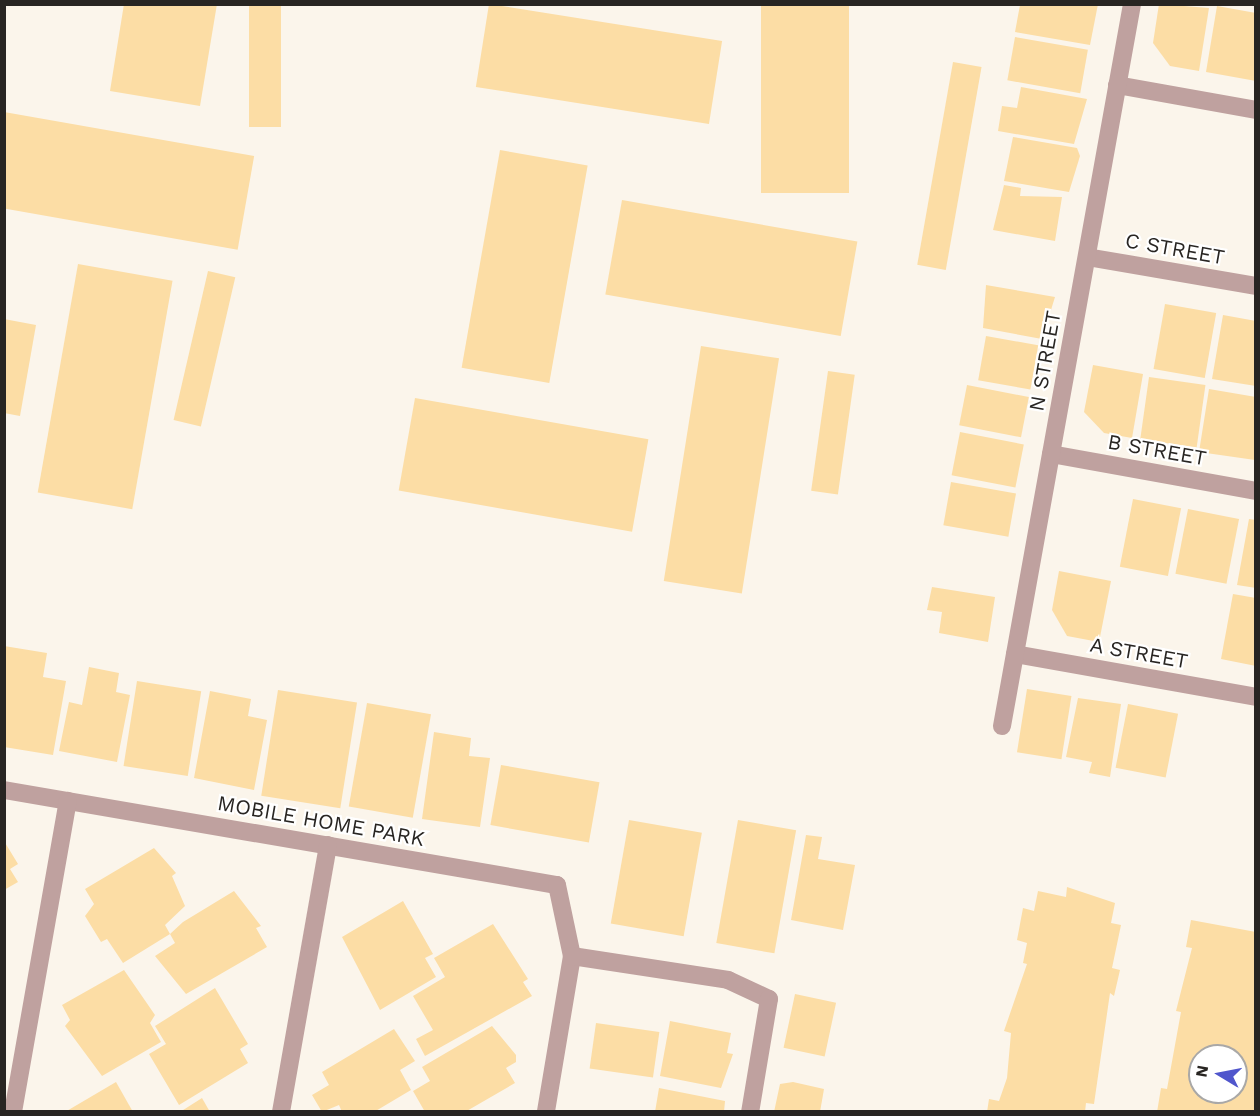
<!DOCTYPE html>
<html>
<head>
<meta charset="utf-8">
<style>
	body { margin:0 }
	#map { position:relative; width:1260px; height:1116px; overflow:hidden; background:#fbf5eb; font-family:"Work Sans",sans-serif }
	div>[style] { position:absolute }
	[style*='--x'] { left:calc(var(--x)*1px); top:calc(var(--y)*1px); width:calc(var(--w)*1px); rotate:calc(var(--a)*1deg) }
	.building>* { inset:0; background:#fcdda5; transform-origin:0 0 }
	.minor>* { height:18px; margin:-9px; padding:0 9px; transform-origin:9px; border-radius:9px; background:#bfa19f }
	span { translate:-50% -50%; white-space:nowrap; text-align:center; line-height:1.15; -webkit-text-stroke:4.5px #fff; paint-order:stroke }
	.street-label { font-size:21px; color:#282522 }
	.frame { position:absolute; inset:0; border:6px solid #282522; pointer-events:none }
	.north { position:absolute; left:1188px; top:1044px; width:60px; height:60px; box-sizing:border-box; background:#fff; border:2px solid #a9a8a7; border-radius:50%; rotate:280deg; font-size:16px; font-weight:700; line-height:24px; text-align:center; color:#282522 }
	.north::after { content:''; display:block; margin:auto; width:21px; height:27px; background:#5056cc; clip-path:polygon(50% 0,100% 100%,50% 72%,0 100%) }
</style>
</head>
<body>
<div id="map">
	<div class="building">
		<i style="clip-path:polygon(124px 4px,217px 4px,200px 106px,110px 91px)"></i>
		<i style="left:249px;top:4px;width:32px;height:123px"></i>
		<i style="left:489px;top:4px;width:236px;height:84px;rotate:9deg"></i>
		<i style="clip-path:polygon(1098px 4px,1090px 45px,1015px 32px,1020px 5px)"></i>
		<i style="clip-path:polygon(1159px 4px,1209px 8px,1199px 71px,1170px 66px,1153px 43px)"></i>
		<i style="left:761px;top:5px;width:88px;height:188px"></i>
		<i style="clip-path:polygon(1217px 6px,1256px 13px,1256px 81px,1206px 72px)"></i>
		<i style="left:1015px;top:37px;width:74px;height:44px;rotate:10deg"></i>
		<i style="left:953px;top:62px;width:29px;height:206px;rotate:10deg"></i>
		<i style="clip-path:polygon(1021px 87px,1087px 99px,1074px 144px,998px 131px,1002px 106px,1017px 108px)"></i>
		<i style="left:4px;top:112px;width:254px;height:95px;rotate:10deg"></i>
		<i style="clip-path:polygon(1013px 137px,1077px 148px,1080px 156px,1069px 192px,1004px 181px)"></i>
		<i style="left:500px;top:150px;width:89px;height:221px;rotate:10deg"></i>
		<i style="clip-path:polygon(1004px 185px,1021px 188px,1020px 196px,1062px 197px,1055px 241px,993px 230px)"></i>
		<i style="left:622px;top:200px;width:239px;height:96px;rotate:10deg"></i>
		<i style="left:78px;top:264px;width:96px;height:232px;rotate:10deg"></i>
		<i style="left:208px;top:271px;width:28px;height:153px;rotate:13deg"></i>
		<i style="clip-path:polygon(986px 285px,1055px 297px,1042px 339px,983px 328px)"></i>
		<i style="left:1165px;top:304px;width:52px;height:66px;rotate:10deg"></i>
		<i style="clip-path:polygon(1223px 315px,1256px 321px,1256px 386px,1212px 379px)"></i>
		<i style="clip-path:polygon(4px 319px,36px 325px,20px 416px,4px 413px)"></i>
		<i style="left:986px;top:336px;width:53px;height:45px;rotate:10deg"></i>
		<i style="left:701px;top:346px;width:79px;height:238px;rotate:9deg"></i>
		<i style="clip-path:polygon(1093px 365px,1143px 374px,1132px 438px,1104px 433px,1084px 412px)"></i>
		<i style="left:828px;top:371px;width:27px;height:121px;rotate:8deg"></i>
		<i style="left:1149px;top:377px;width:57px;height:63px;rotate:8deg"></i>
		<i style="left:967px;top:385px;width:63px;height:41px;rotate:11deg"></i>
		<i style="clip-path:polygon(1209px 389px,1256px 397px,1255px 460px,1199px 452px)"></i>
		<i style="left:415px;top:398px;width:237px;height:94px;rotate:10deg"></i>
		<i style="left:960px;top:432px;width:65px;height:44px;rotate:11deg"></i>
		<i style="left:951px;top:482px;width:66px;height:44px;rotate:10deg"></i>
		<i style="left:1133px;top:499px;width:49px;height:69px;rotate:11deg"></i>
		<i style="left:1188px;top:509px;width:52px;height:66px;rotate:11deg"></i>
		<i style="clip-path:polygon(1249px 519px,1256px 520px,1256px 588px,1237px 585px)"></i>
		<i style="clip-path:polygon(1059px 571px,1111px 581px,1099px 642px,1067px 636px,1052px 610px)"></i>
		<i style="clip-path:polygon(932px 587px,995px 597px,988px 642px,939px 633px,942px 612px,927px 610px)"></i>
		<i style="clip-path:polygon(1233px 594px,1256px 598px,1256px 666px,1221px 659px)"></i>
		<i style="clip-path:polygon(4px 646px,47px 653px,43px 677px,66px 681px,53px 755px,4px 747px)"></i>
		<i style="clip-path:polygon(89px 667px,119px 673px,116px 692px,130px 695px,117px 762px,59px 751px,69px 702px,82px 705px)"></i>
		<i style="left:137px;top:681px;width:65px;height:86px;rotate:9deg"></i>
		<i style="left:1027px;top:689px;width:45px;height:64px;rotate:9deg"></i>
		<i style="left:278px;top:690px;width:80px;height:107px;rotate:9deg"></i>
		<i style="clip-path:polygon(210px 691px,251px 699px,248px 716px,267px 720px,254px 790px,194px 778px)"></i>
		<i style="clip-path:polygon(1078px 698px,1121px 704px,1110px 777px,1089px 773px,1092px 762px,1066px 757px)"></i>
		<i style="left:367px;top:703px;width:65px;height:105px;rotate:10deg"></i>
		<i style="left:1128px;top:704px;width:51px;height:65px;rotate:11deg"></i>
		<i style="clip-path:polygon(434px 732px,471px 738px,469px 756px,490px 758px,480px 827px,422px 819px)"></i>
		<i style="left:501px;top:765px;width:100px;height:61px;rotate:10deg"></i>
		<i style="left:629px;top:820px;width:74px;height:105px;rotate:10deg"></i>
		<i style="left:738px;top:820px;width:59px;height:125px;rotate:10deg"></i>
		<i style="clip-path:polygon(806px 835px,822px 837px,818px 859px,855px 865px,843px 930px,791px 920px)"></i>
		<i style="clip-path:polygon(4px 841px,18px 864px,10px 869px,18px 882px,4px 890px)"></i>
		<i style="clip-path:polygon(154px 848px,176px 873px,172px 876px,185px 906px,165px 925px,170px 934px,123px 963px,107px 939px,101px 942px,85px 916px,94px 904px,85px 889px)"></i>
		<i style="clip-path:polygon(1067px 887px,1115px 903px,1111px 923px,1121px 925px,1112px 968px,1120px 970px,1114px 996px,1110px 993px,1094px 1104px,1086px 1103px,1085px 1112px,987px 1112px,989px 1099px,999px 1101px,1007px 1078px,1011px 1033px,1004px 1031px,1027px 964px,1023px 963px,1027px 943px,1017px 940px,1023px 908px,1034px 911px,1038px 891px,1066px 897px)"></i>
		<i style="clip-path:polygon(234px 891px,261px 926px,256px 928px,267px 947px,186px 994px,155px 956px,175px 943px,170px 934px,183px 922px)"></i>
		<i style="clip-path:polygon(403px 901px,433px 954px,425px 958px,436px 977px,380px 1010px,342px 937px)"></i>
		<i style="clip-path:polygon(evenodd,1191px 920px,1256px 932px,1256px 1111px,1157px 1112px,1161px 1088px,1167px 1089px,1181px 1012px,1176px 1011px,1192px 948px,1186px 947px,1191px 920px,1200px 1056px,1236px 1056px,1236px 1092px,1200px 1092px,1200px 1056px)"></i>
		<i style="clip-path:polygon(493px 924px,528px 979px,523px 982px,532px 996px,425px 1056px,416px 1039px,433px 1030px,413px 996px,445px 977px,434px 958px)"></i>
		<i style="clip-path:polygon(124px 970px,155px 1015px,150px 1023px,161px 1042px,102px 1076px,65px 1026px,70px 1020px,62px 1005px)"></i>
		<i style="clip-path:polygon(215px 988px,248px 1044px,240px 1049px,248px 1063px,179px 1105px,149px 1054px,166px 1044px,155px 1026px)"></i>
		<i style="left:795px;top:994px;width:42px;height:55px;rotate:12deg"></i>
		<i style="clip-path:polygon(670px 1021px,731px 1033px,727px 1053px,733px 1054px,721px 1088px,660px 1076px)"></i>
		<i style="left:596px;top:1023px;width:64px;height:46px;rotate:8deg"></i>
		<i style="clip-path:polygon(492px 1026px,516px 1055px,516px 1062px,506px 1068px,515px 1083px,465px 1112px,425px 1112px,413px 1091px,430px 1081px,422px 1067px)"></i>
		<i style="clip-path:polygon(394px 1029px,415px 1061px,400px 1070px,411px 1090px,374px 1112px,342px 1112px,339px 1105px,322px 1112px,312px 1095px,329px 1085px,322px 1072px)"></i>
		<i style="clip-path:polygon(116px 1082px,133px 1112px,65px 1112px)"></i>
		<i style="clip-path:polygon(793px 1082px,824px 1089px,820px 1112px,774px 1112px,780px 1084px)"></i>
		<i style="clip-path:polygon(659px 1088px,725px 1101px,724px 1112px,655px 1112px)"></i>
		<i style="clip-path:polygon(202px 1098px,210px 1112px,180px 1112px)"></i>
	</div>
	<div class="minor">
		<i style="--x:1117;--y:85;--w:141;--a:10.2"></i>
		<i style="--x:1087;--y:257;--w:171;--a:9.7"></i>
		<i style="--x:1051;--y:454;--w:208;--a:10.2"></i>
		<i style="--x:1015;--y:654;--w:245;--a:10.1"></i>
		<i style="--x:1002;--y:726;--w:734;--a:-79.79"></i>
		<i style="--x:4;--y:790;--w:561;--a:9.75"></i>
		<i style="--x:557;--y:885;--w:73;--a:78.1"></i>
		<i style="--x:572;--y:956;--w:158;--a:99.5"></i>
		<i style="--x:572;--y:956;--w:158;--a:8.7"></i>
		<i style="--x:728;--y:980;--w:45;--a:24.9"></i>
		<i style="--x:769;--y:999;--w:115;--a:99.5"></i>
		<i style="--x:13;--y:1112;--w:316;--a:-80"></i>
		<i style="--x:281;--y:1112;--w:271;--a:-80"></i>
	</div>
	<div class="street-label">
		<span style="left:1175px;top:249px;rotate:10deg">C STREET</span>
		<span style="left:1045px;top:361px;rotate:-80deg">N STREET</span>
		<span style="left:1157px;top:450px;rotate:10deg">B STREET</span>
		<span style="left:1139px;top:653px;rotate:10deg">A STREET</span>
		<span style="left:321px;top:821px;rotate:10deg">MOBILE HOME PARK</span>
	</div>
	<div class="frame"></div>
	<div class="north">N</div>
</div>
</body>
</html>
